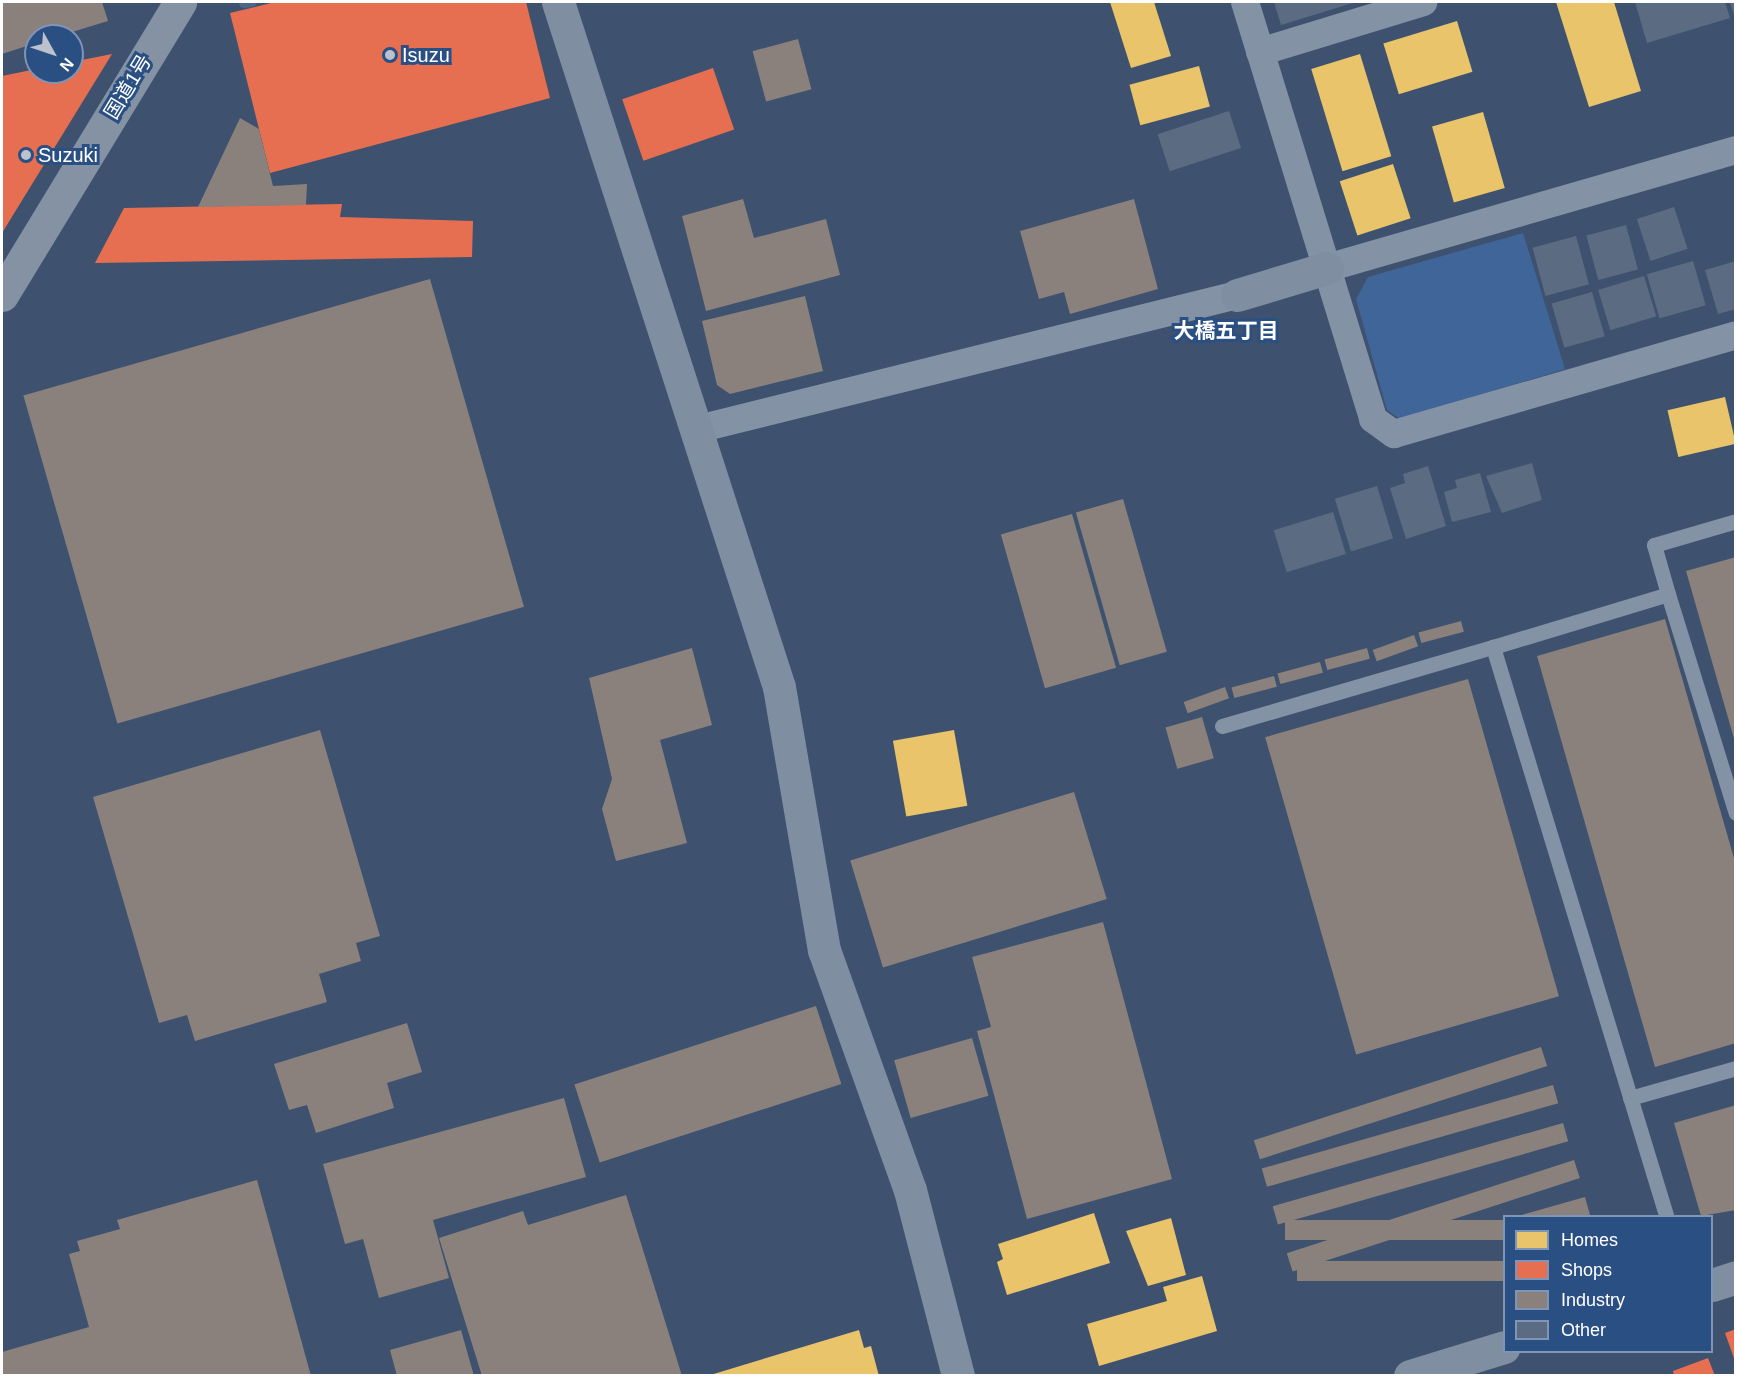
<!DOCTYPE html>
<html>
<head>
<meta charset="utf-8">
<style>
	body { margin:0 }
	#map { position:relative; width:1737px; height:1377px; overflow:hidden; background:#3e526f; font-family:Helvetica,"Noto Sans JP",sans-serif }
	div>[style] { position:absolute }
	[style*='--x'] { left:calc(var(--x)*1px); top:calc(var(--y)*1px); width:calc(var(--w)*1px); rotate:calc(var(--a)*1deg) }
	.green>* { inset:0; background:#3f6599 }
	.homes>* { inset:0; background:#e9c46a; transform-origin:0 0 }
	.shops>* { inset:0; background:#e76f51; transform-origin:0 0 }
	.industry>* { inset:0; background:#8a817c; transform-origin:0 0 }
	.stream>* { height:10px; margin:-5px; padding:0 5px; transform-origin:5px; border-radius:5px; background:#4d668a }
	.building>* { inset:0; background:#5b6b81; transform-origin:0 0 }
	.lane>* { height:15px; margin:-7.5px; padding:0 7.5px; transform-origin:7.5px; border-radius:7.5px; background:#8492a5 }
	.street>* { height:28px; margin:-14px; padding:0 14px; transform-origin:14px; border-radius:14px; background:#8492a5 }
	.secondary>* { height:33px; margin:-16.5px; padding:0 16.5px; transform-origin:16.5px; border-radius:16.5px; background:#7f8ea1 }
	.highway>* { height:33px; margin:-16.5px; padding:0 16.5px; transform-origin:16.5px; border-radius:16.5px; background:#8492a4 }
	.dots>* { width:16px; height:16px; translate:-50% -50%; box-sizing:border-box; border:3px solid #2a4f83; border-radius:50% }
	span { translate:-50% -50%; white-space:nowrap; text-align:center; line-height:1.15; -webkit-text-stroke:6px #2a4f83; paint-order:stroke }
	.poi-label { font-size:20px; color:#fff }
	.left { translate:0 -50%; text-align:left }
	.street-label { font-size:20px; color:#fff }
	.neighbourhood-label { font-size:21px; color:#fff; font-weight:700 }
	.frame { position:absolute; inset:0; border:3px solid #fff; pointer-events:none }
	.legend { position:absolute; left:1503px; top:1215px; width:210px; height:138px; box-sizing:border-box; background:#2a4f83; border:2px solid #7f95b5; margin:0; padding:8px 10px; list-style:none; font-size:18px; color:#fff }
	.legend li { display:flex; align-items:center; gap:12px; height:30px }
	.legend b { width:30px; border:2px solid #7f95b5 }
	.north { position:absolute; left:24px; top:24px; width:60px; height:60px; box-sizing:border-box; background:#2a4f83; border:2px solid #7f95b5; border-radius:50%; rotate:130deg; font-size:16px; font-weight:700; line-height:24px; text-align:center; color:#fff }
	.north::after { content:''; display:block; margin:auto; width:21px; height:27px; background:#bbc2cd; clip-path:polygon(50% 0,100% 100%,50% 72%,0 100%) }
</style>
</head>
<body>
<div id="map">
	<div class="green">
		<i style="clip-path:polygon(1523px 233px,1565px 369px,1400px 419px,1387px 410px,1356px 299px,1368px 277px)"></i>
	</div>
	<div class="homes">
		<i style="clip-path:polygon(1110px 2px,1154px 2px,1171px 56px,1131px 68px)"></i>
		<i style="clip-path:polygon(1556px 2px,1614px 2px,1641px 91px,1589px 107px)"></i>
		<i style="left:1457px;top:21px;width:53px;height:77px;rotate:73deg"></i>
		<i style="left:1360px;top:54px;width:107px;height:51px;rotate:73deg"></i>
		<i style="left:1199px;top:66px;width:42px;height:72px;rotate:75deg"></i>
		<i style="left:1483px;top:112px;width:79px;height:53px;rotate:74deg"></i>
		<i style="left:1393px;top:164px;width:57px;height:56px;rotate:72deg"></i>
		<i style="left:1725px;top:397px;width:48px;height:59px;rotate:77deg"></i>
		<i style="left:954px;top:730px;width:77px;height:62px;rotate:80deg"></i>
		<i style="clip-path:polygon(1094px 1213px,1110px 1263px,1007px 1295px,997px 1262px,1003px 1259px,998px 1244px)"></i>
		<i style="clip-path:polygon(1171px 1218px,1186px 1275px,1148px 1286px,1126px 1231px)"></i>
		<i style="clip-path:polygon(1202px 1276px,1217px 1331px,1099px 1366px,1087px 1324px,1167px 1301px,1163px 1287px)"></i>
		<i style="clip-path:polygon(859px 1330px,864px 1348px,871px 1346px,879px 1376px,707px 1376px)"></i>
	</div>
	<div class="shops">
		<i style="clip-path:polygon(275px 2px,526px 2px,550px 98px,270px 173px,230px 13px)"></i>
		<i style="clip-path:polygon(112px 54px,2px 233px,2px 76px,36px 69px,72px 72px,72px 62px)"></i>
		<i style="left:713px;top:68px;width:65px;height:96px;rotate:71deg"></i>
		<i style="clip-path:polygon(342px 204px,340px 217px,473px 221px,472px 257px,95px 263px,124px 208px)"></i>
		<i style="clip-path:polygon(1736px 1329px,1736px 1361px,1735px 1361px,1725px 1333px)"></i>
		<i style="clip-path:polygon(1708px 1358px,1715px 1376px,1674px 1376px,1673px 1371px)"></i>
	</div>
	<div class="industry">
		<i style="clip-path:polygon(2px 2px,102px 2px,108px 21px,59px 36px,36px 36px,36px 43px,2px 54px)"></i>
		<i style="left:798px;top:39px;width:52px;height:47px;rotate:75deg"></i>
		<i style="clip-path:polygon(240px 118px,259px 129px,273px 186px,307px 184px,306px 205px,198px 207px)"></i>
		<i style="clip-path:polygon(743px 199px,754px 238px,826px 219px,840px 275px,706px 311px,682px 216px)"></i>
		<i style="clip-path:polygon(1134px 199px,1158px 289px,1070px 314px,1064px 292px,1039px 299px,1020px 231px)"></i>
		<i style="left:430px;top:279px;width:341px;height:423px;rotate:74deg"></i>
		<i style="clip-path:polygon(805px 296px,823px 371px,730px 394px,717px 385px,702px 321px)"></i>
		<i style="left:1123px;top:499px;width:159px;height:49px;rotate:74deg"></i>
		<i style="left:1072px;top:514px;width:160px;height:74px;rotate:74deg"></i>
		<i style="clip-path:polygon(1736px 557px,1736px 742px,1735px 742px,1686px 571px)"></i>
		<i style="clip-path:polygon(1665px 619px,1736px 865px,1736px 1043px,1655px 1067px,1537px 656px)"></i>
		<i style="left:1461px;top:621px;width:11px;height:44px;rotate:75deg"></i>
		<i style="left:1414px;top:635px;width:12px;height:44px;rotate:70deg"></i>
		<i style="clip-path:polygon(692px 648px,712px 725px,660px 740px,687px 843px,616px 861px,602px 809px,612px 779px,589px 678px)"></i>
		<i style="left:1367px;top:648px;width:11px;height:44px;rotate:75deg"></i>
		<i style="left:1320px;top:662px;width:11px;height:44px;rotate:75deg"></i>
		<i style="left:1274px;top:676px;width:11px;height:44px;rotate:75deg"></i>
		<i style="left:1468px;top:679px;width:330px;height:211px;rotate:74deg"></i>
		<i style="left:1225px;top:687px;width:12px;height:44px;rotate:70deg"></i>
		<i style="left:1202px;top:717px;width:43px;height:38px;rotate:74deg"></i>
		<i style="clip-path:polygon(320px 730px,380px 936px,356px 943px,361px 961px,319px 974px,327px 1002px,195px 1041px,187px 1015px,159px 1023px,93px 797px)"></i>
		<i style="left:1074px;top:792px;width:112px;height:234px;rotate:73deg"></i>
		<i style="clip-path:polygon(1103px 922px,1172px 1179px,1027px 1219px,977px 1031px,991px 1027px,972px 957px)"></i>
		<i style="left:816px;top:1006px;width:82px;height:254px;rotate:72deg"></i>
		<i style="clip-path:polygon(407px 1023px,422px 1072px,387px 1083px,394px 1108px,316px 1133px,307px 1105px,289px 1110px,274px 1064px)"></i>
		<i style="left:972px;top:1038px;width:60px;height:81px;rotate:74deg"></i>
		<i style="left:1541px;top:1047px;width:20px;height:302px;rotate:72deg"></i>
		<i style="left:1553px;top:1085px;width:19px;height:303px;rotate:74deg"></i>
		<i style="clip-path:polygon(564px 1098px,586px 1177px,433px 1220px,449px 1278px,379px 1298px,363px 1239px,345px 1244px,323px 1164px)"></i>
		<i style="clip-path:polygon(1736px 1105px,1736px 1210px,1701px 1216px,1674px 1123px)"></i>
		<i style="left:1563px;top:1123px;width:19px;height:302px;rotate:74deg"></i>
		<i style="left:1574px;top:1160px;width:19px;height:302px;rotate:72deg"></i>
		<i style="clip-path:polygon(257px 1180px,311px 1376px,2px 1376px,2px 1352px,89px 1327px,69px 1254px,80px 1251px,77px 1241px,120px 1229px,117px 1220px)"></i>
		<i style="clip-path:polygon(626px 1195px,682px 1376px,482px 1376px,439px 1238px,523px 1211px,528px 1225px)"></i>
		<i style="clip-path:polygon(1585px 1197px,1590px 1215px,1518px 1216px)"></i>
		<i style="left:1504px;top:1220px;width:20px;height:219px;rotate:90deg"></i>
		<i style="left:1504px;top:1261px;width:20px;height:207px;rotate:90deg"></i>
		<i style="clip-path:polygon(461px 1330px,474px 1376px,397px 1376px,390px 1350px)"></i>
	</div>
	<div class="stream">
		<i style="--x:244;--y:3;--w:8;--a:-7"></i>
	</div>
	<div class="building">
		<i style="clip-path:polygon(1274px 2px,1356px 2px,1281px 25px)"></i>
		<i style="clip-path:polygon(1635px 2px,1725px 2px,1730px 18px,1647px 43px)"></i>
		<i style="clip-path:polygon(1730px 2px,1736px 2px,1736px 18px,1735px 18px)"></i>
		<i style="left:1229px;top:111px;width:39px;height:75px;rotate:72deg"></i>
		<i style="left:1674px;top:207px;width:44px;height:39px;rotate:72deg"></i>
		<i style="left:1626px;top:225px;width:46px;height:41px;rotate:75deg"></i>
		<i style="left:1576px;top:236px;width:50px;height:45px;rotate:75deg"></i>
		<i style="left:1693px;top:261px;width:46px;height:48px;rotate:74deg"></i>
		<i style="clip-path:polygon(1736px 261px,1736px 309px,1718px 314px,1705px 270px)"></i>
		<i style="left:1644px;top:276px;width:42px;height:48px;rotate:73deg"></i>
		<i style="left:1592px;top:292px;width:46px;height:42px;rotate:74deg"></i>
		<i style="clip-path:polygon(1532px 463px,1542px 500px,1502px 513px,1486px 476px)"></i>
		<i style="clip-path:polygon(1428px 466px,1446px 526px,1406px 539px,1390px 488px,1405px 483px,1403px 474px)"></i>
		<i style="clip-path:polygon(1480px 473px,1491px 512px,1452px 522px,1444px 492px,1457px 488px,1455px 480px)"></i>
		<i style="left:1377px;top:486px;width:55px;height:44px;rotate:73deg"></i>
		<i style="left:1333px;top:512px;width:44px;height:62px;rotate:73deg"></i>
	</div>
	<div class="lane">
		<i style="--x:1668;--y:594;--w:229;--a:72.8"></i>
		<i style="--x:1222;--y:726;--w:282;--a:-16.3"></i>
		<i style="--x:1630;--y:1098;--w:110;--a:-15.8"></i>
		<i style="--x:1666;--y:1215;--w:594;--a:-106.94"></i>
		<i style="--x:1493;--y:647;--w:183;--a:-16.8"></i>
		<i style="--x:1668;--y:594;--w:51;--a:-105.9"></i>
		<i style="--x:1654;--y:545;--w:85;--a:-16.3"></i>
	</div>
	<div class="street">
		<i style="--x:1245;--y:2;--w:436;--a:72.9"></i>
		<i style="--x:1373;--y:419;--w:26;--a:36"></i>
		<i style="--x:1394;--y:434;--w:356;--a:-16.1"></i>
		<i style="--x:1260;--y:52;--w:171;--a:-17"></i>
		<i style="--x:1327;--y:268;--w:426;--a:-16.1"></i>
		<i style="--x:698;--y:429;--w:555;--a:-13.96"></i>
	</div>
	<div class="secondary">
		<i style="--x:558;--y:2;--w:720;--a:72.12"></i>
		<i style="--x:779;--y:687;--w:267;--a:80.3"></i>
		<i style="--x:824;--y:950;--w:255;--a:70.3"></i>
		<i style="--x:910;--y:1190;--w:192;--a:75.5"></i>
		<i style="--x:1237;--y:295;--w:94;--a:-16.7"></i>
		<i style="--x:1712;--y:1285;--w:25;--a:-18"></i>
		<i style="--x:1410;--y:1376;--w:98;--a:-17.1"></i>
	</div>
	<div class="highway">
		<i style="--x:2;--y:295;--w:343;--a:-58.7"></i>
	</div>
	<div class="dots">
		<i style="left:390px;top:55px;background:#bbc2cd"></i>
		<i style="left:26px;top:155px;background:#bbc2cd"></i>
	</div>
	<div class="poi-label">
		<span class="left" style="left:402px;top:55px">Isuzu</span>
		<span class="left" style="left:38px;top:155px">Suzuki</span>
	</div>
	<div class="street-label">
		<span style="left:128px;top:87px;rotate:-59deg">国道1号</span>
	</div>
	<div class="neighbourhood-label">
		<span style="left:1226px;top:331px">大橋五丁目</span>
	</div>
	<div class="frame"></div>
	<ul class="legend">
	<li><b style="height:16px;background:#e9c46a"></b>Homes</li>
	<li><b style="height:16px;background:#e76f51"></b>Shops</li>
	<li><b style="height:16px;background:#8a817c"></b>Industry</li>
	<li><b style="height:16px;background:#5b6b81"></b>Other</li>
	</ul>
	<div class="north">N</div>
</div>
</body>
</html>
